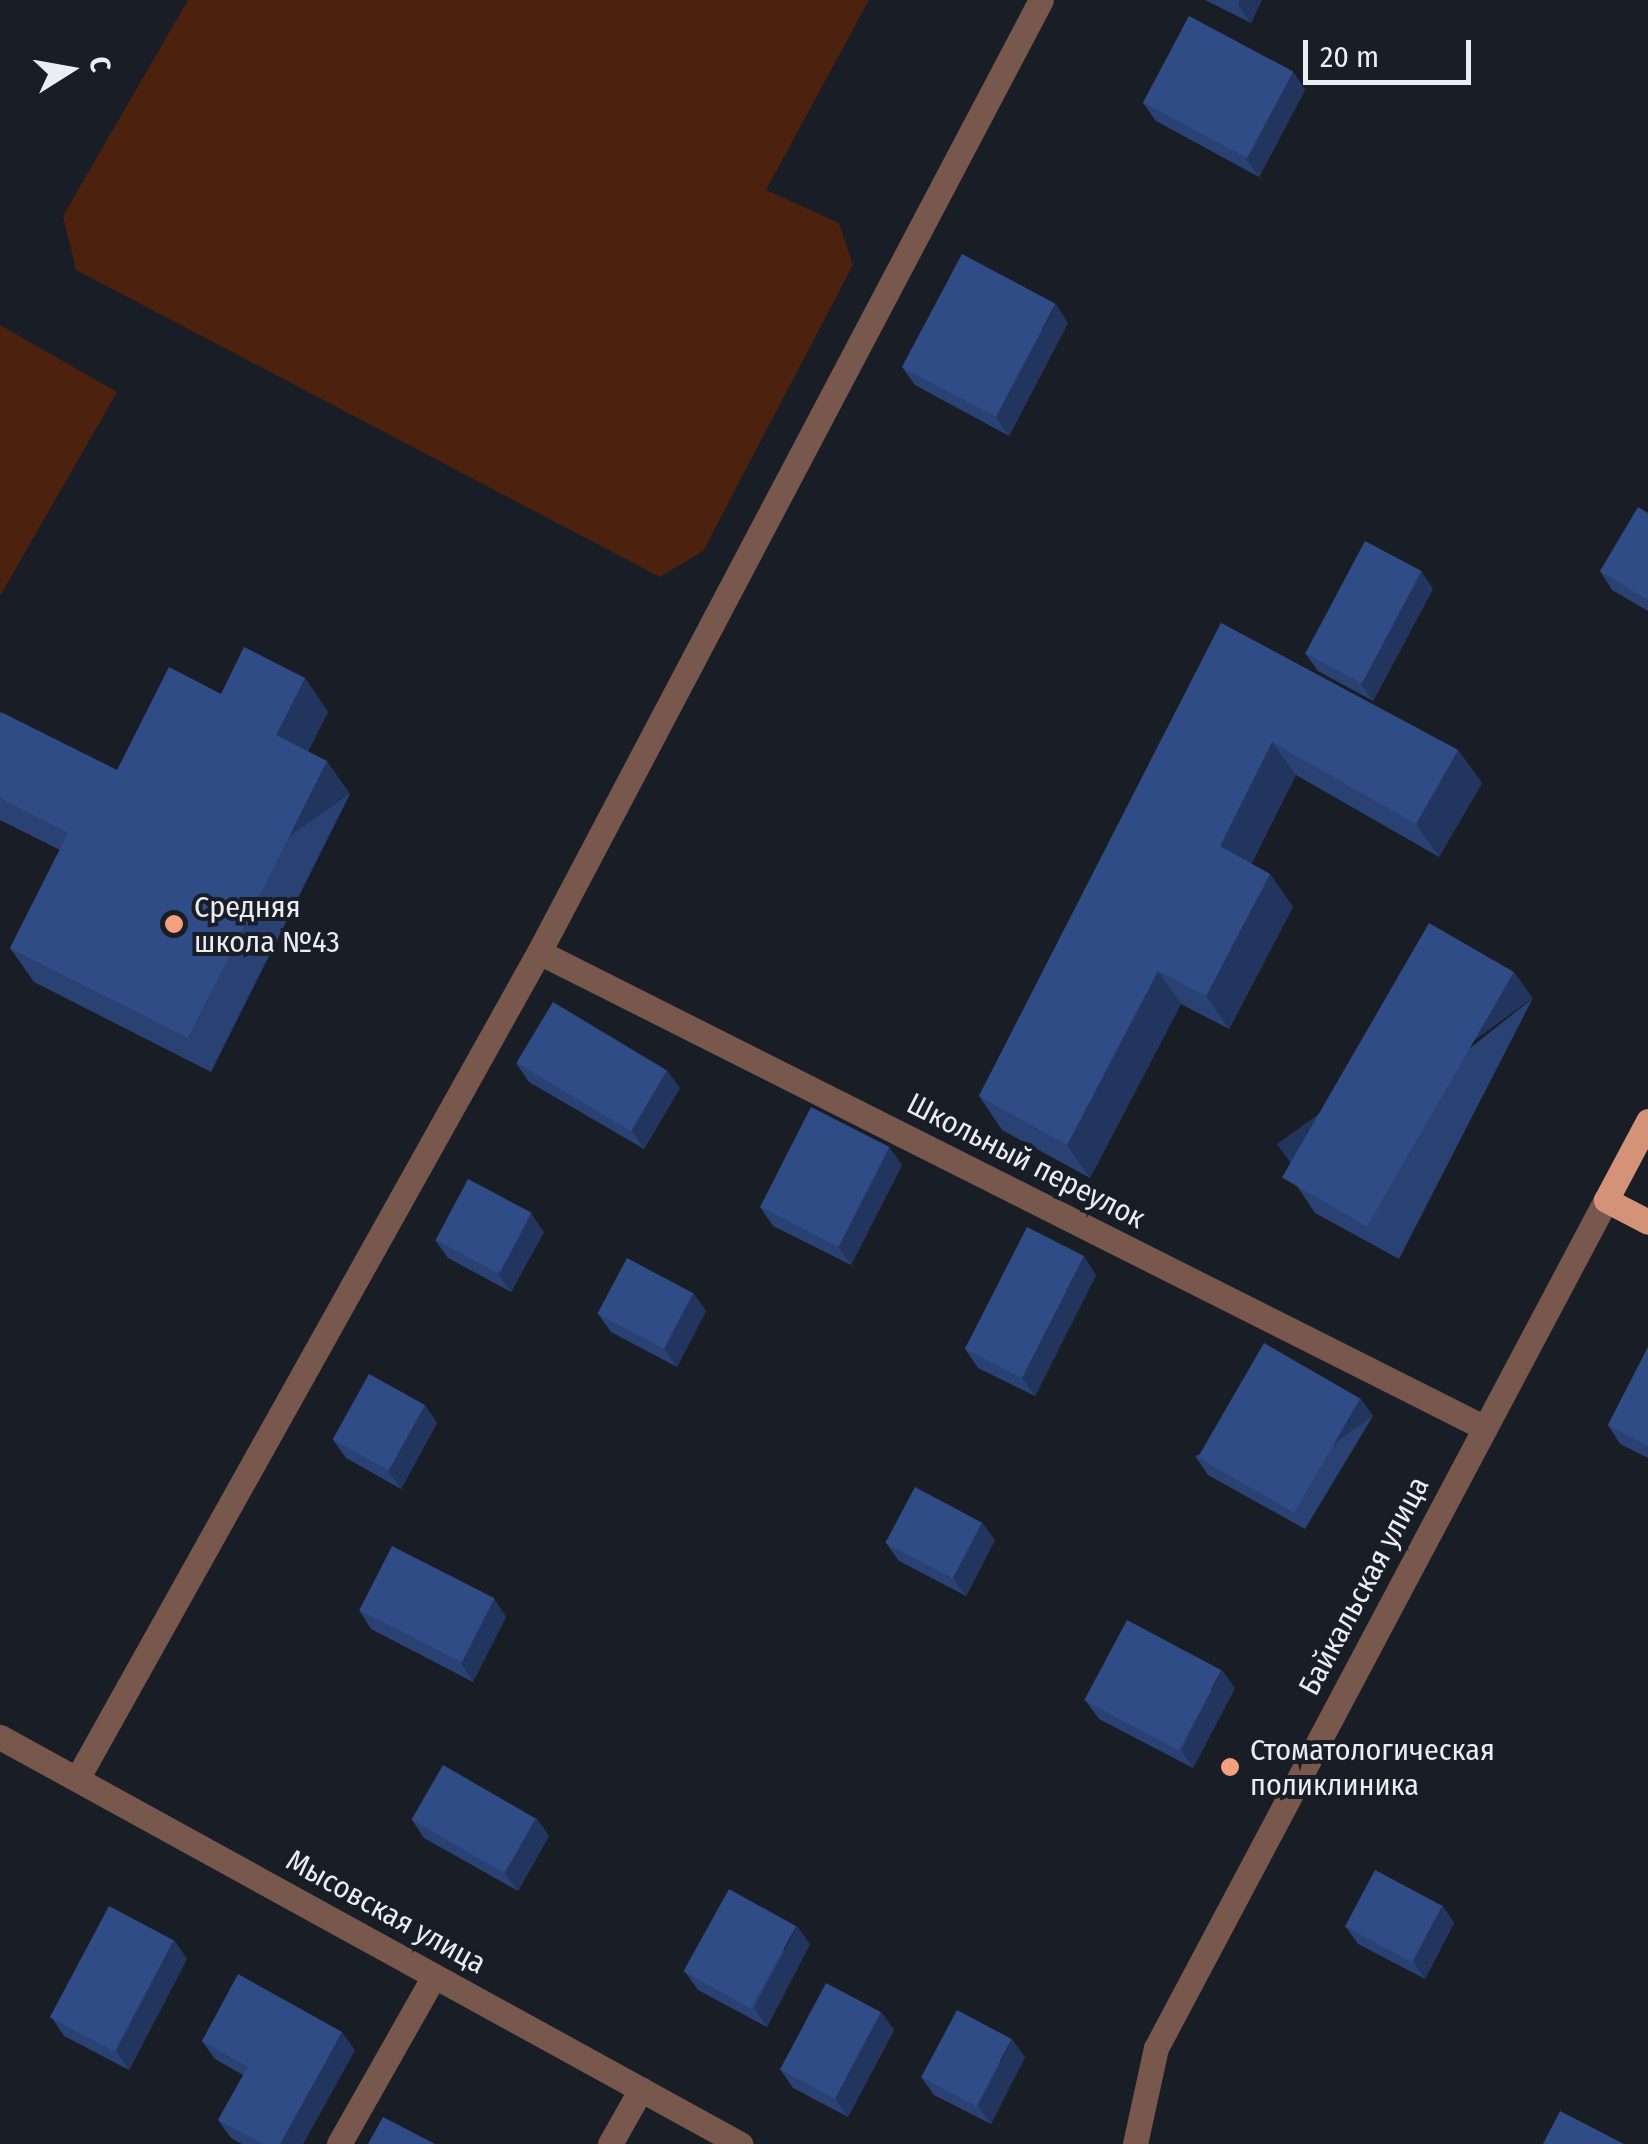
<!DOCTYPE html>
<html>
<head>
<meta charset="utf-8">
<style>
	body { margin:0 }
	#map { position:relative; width:1648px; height:2144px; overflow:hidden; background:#191d25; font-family:"Fira Sans Condensed",sans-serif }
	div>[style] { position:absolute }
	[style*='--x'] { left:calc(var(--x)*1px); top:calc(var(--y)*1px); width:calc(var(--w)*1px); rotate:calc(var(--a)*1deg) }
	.green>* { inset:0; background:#4c210e }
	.minor>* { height:25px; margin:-12.5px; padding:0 12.5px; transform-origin:12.5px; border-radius:12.5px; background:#78584c }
	.major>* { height:25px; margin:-12.5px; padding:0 12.5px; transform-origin:12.5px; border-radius:12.5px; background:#d49379 }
	.wall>* { inset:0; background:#294173 }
	.shaded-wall>* { inset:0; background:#22355e; transform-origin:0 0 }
	.building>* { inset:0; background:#304c86; transform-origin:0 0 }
	.dots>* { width:28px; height:28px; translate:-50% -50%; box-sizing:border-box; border:5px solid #191d25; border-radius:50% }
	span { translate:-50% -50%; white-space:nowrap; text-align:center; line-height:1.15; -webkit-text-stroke:8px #191d25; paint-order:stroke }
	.poi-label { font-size:30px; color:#eaedf2 }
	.left { translate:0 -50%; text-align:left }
	.street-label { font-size:30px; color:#eaedf2 }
	.north { position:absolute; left:20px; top:20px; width:100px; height:100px; -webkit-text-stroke:8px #191d25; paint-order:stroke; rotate:79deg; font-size:28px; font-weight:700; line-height:40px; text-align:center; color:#eaedf2 }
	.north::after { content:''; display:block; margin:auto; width:35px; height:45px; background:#eaedf2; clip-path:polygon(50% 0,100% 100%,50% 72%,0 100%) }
	.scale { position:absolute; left:1303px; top:40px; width:168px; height:45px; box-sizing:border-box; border:5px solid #eaedf2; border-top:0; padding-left:12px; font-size:30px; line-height:35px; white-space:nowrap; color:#eaedf2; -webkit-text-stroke:8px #191d25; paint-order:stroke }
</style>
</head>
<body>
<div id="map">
	<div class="green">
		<i style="clip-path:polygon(188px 0,869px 0,766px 190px,839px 223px,853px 265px,703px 551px,660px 577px,76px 270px,63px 216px)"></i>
		<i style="clip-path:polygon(0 325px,117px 392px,0 596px)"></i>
	</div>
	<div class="minor">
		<i style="--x:539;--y:952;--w:1059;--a:26.71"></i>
		<i style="--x:0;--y:1737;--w:845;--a:28.81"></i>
		<i style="--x:77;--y:1779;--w:947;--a:-60.81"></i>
		<i style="--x:539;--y:952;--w:1076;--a:-62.2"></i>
		<i style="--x:339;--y:2144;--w:193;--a:-60.5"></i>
		<i style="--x:610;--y:2144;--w:63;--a:-60.6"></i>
		<i style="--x:1135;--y:2144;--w:98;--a:-77.7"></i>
		<i style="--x:1156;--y:2048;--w:960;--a:-62.05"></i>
	</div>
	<div class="major">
		<i style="--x:1648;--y:1121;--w:89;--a:118"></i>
		<i style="--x:1606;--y:1200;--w:47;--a:27.6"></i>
	</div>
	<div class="wall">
		<i style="clip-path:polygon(1205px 0,1262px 0,1251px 23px)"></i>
		<i style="clip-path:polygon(1293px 72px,1305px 90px,1259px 177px,1156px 121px,1143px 103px)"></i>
		<i style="clip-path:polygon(1068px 323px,1009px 436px,915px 385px,902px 367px)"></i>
		<i style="clip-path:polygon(1648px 513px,1648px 611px,1612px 590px,1600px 571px)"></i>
		<i style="clip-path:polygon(1421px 571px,1433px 589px,1373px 701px,1318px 671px,1305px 653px)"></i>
		<i style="clip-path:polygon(1221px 623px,1458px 750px,1482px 783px,1439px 857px,1296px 775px,1251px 864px,1270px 874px,1293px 907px,1229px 1029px,1181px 1004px,1090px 1178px,1002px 1130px,979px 1096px)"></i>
		<i style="clip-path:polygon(305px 678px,328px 712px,308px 751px,350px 794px,211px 1072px,34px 982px,10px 948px,60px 850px,0 820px,0 714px,117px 770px,221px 694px)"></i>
		<i style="clip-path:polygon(1533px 998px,1399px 1259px,1315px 1213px,1297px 1186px)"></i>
		<i style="clip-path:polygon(516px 1063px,680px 1088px,644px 1149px,529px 1082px)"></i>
		<i style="clip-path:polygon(902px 1165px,851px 1265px,773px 1226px,760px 1207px)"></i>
		<i style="clip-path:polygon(544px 1232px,511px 1292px,448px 1258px,435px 1240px)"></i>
		<i style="clip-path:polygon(1096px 1275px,1035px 1396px,978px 1368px,965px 1349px)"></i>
		<i style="clip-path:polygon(693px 1293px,706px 1311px,677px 1367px,611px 1332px,598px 1314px)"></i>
		<i style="clip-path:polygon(1648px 1347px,1648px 1458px,1620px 1444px,1608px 1425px)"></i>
		<i style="clip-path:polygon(1360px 1398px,1373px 1416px,1305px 1529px,1208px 1475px,1195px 1456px)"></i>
		<i style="clip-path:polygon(425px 1405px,437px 1423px,401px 1489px,346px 1458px,333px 1440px)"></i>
		<i style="clip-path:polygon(995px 1540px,966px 1596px,899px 1561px,886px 1543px)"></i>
		<i style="clip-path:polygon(494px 1599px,506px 1617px,473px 1682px,371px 1629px,359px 1610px)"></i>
		<i style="clip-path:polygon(1235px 1688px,1193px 1768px,1099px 1719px,1086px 1701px)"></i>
		<i style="clip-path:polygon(536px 1818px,549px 1836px,518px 1891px,424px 1838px,412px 1820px)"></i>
		<i style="clip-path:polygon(1442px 1905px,1454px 1923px,1425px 1979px,1358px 1944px,1345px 1926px)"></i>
		<i style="clip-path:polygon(174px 1940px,187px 1959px,129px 2070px,64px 2036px,52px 2018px)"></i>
		<i style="clip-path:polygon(810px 1944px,767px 2027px,698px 1990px,685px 1972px)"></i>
		<i style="clip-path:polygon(881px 2012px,894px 2030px,848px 2117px,793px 2088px,780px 2069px)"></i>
		<i style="clip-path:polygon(202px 2041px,355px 2050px,303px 2144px,242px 2144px,231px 2138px,218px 2120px,243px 2075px,215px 2059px)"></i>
		<i style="clip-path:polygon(1025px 2057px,991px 2124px,934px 2095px,921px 2077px)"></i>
	</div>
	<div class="shaded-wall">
		<i style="clip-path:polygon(1240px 0,1262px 0,1251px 23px,1238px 5px)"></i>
		<i style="clip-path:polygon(1293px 72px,1305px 90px,1259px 177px,1246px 159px)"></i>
		<i style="clip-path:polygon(1056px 304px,1068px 323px,1009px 436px,996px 417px)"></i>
		<i style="clip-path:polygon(1421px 571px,1433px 589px,1373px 701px,1360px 683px)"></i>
		<i style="clip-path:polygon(305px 678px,328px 712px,300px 768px,276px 735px)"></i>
		<i style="clip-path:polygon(1272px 742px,1296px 775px,1244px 879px,1220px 846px)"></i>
		<i style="clip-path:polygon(1458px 750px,1482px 783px,1439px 857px,1416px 824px)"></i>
		<i style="left:327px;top:761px;width:40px;height:310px;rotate:55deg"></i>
		<i style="clip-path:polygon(1270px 874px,1293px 907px,1229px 1029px,1206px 996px)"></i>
		<i style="clip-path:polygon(1158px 971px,1181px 1004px,1090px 1178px,1067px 1145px)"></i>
		<i style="left:1514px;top:972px;width:32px;height:293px;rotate:54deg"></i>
		<i style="clip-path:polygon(667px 1070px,680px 1088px,644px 1149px,632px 1131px)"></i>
		<i style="clip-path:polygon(889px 1147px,902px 1165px,851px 1265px,838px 1247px)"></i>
		<i style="clip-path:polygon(531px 1213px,544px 1232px,511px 1292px,498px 1274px)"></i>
		<i style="clip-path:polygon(1084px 1256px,1096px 1275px,1035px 1396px,1022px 1378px)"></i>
		<i style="clip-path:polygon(693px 1293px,706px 1311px,677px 1367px,664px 1349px)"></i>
		<i style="left:1360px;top:1398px;width:22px;height:132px;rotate:54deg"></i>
		<i style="clip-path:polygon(425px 1405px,437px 1423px,401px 1489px,388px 1471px)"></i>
		<i style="clip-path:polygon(982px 1522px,995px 1540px,966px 1596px,953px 1578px)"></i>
		<i style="clip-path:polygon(494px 1599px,506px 1617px,473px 1682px,461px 1663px)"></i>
		<i style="clip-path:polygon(1222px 1670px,1235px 1688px,1193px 1768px,1181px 1750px)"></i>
		<i style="clip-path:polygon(536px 1818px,549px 1836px,518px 1891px,505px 1873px)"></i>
		<i style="clip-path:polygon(1442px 1905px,1454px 1923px,1425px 1979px,1413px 1961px)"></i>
		<i style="clip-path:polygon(797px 1926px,810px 1944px,767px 2027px,754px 2008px)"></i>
		<i style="clip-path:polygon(174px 1940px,187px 1959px,129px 2070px,116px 2051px)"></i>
		<i style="clip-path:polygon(881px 2012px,894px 2030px,848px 2117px,835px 2099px)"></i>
		<i style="clip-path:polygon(342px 2032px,355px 2050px,303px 2144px,280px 2144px)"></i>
		<i style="clip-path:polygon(1012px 2039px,1025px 2057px,991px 2124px,978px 2106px)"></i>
	</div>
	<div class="building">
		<i style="left:1189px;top:16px;width:118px;height:98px;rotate:28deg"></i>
		<i style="left:962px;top:254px;width:106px;height:128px;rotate:28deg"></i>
		<i style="clip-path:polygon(1638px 507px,1648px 513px,1648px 600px,1600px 571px)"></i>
		<i style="left:1365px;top:541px;width:64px;height:127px;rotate:28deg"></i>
		<i style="clip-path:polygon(1221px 623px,1458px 750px,1416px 824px,1272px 742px,1220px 846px,1270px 874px,1206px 996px,1158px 971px,1067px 1145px,979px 1096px)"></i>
		<i style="clip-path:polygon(244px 647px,305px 678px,276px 735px,327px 761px,188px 1038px,10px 948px,68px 833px,0 798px,0 714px,1px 712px,117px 770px,169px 667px,221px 694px)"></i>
		<i style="left:1429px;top:923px;width:98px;height:294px;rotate:30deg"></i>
		<i style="left:553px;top:1002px;width:133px;height:71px;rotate:31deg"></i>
		<i style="left:811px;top:1107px;width:88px;height:112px;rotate:27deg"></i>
		<i style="left:468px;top:1179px;width:72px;height:69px;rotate:28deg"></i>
		<i style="left:1027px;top:1227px;width:64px;height:137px;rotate:27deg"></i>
		<i style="left:627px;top:1258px;width:75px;height:63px;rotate:28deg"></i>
		<i style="left:1264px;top:1343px;width:111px;height:132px;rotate:30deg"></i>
		<i style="clip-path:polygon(1648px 1347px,1648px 1446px,1608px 1425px)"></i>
		<i style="left:369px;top:1374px;width:64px;height:75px;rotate:29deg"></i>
		<i style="left:915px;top:1487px;width:76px;height:63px;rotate:28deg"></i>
		<i style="left:392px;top:1546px;width:115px;height:72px;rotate:27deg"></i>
		<i style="left:1127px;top:1620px;width:107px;height:91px;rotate:28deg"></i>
		<i style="left:443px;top:1765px;width:107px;height:63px;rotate:30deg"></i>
		<i style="left:1375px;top:1870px;width:76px;height:64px;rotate:28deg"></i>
		<i style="left:729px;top:1889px;width:77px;height:94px;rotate:29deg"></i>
		<i style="left:109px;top:1906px;width:73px;height:126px;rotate:28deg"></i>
		<i style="clip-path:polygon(238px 1974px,342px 2032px,280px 2144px,263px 2144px,218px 2120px,248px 2067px,202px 2041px)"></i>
		<i style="left:826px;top:1983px;width:62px;height:98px;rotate:28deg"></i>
		<i style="left:957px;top:2010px;width:62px;height:76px;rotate:28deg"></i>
		<i style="clip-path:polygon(1560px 2111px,1624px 2144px,1543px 2144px)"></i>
		<i style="clip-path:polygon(383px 2117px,435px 2144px,368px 2144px)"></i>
	</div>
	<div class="dots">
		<i style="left:174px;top:924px;background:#f2a080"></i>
		<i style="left:1230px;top:1767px;background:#f2a080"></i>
	</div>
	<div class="poi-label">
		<span class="left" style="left:194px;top:924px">Средняя<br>школа №43</span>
		<span class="left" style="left:1250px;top:1767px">Стоматологическая<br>поликлиника</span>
	</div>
	<div class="street-label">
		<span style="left:1026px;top:1161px;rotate:27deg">Школьный переулок</span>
		<span style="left:1364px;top:1586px;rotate:-62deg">Байкальская улица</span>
		<span style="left:386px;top:1912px;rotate:29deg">Мысовская улица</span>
	</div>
	<div class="north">С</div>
	<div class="scale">20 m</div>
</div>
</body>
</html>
